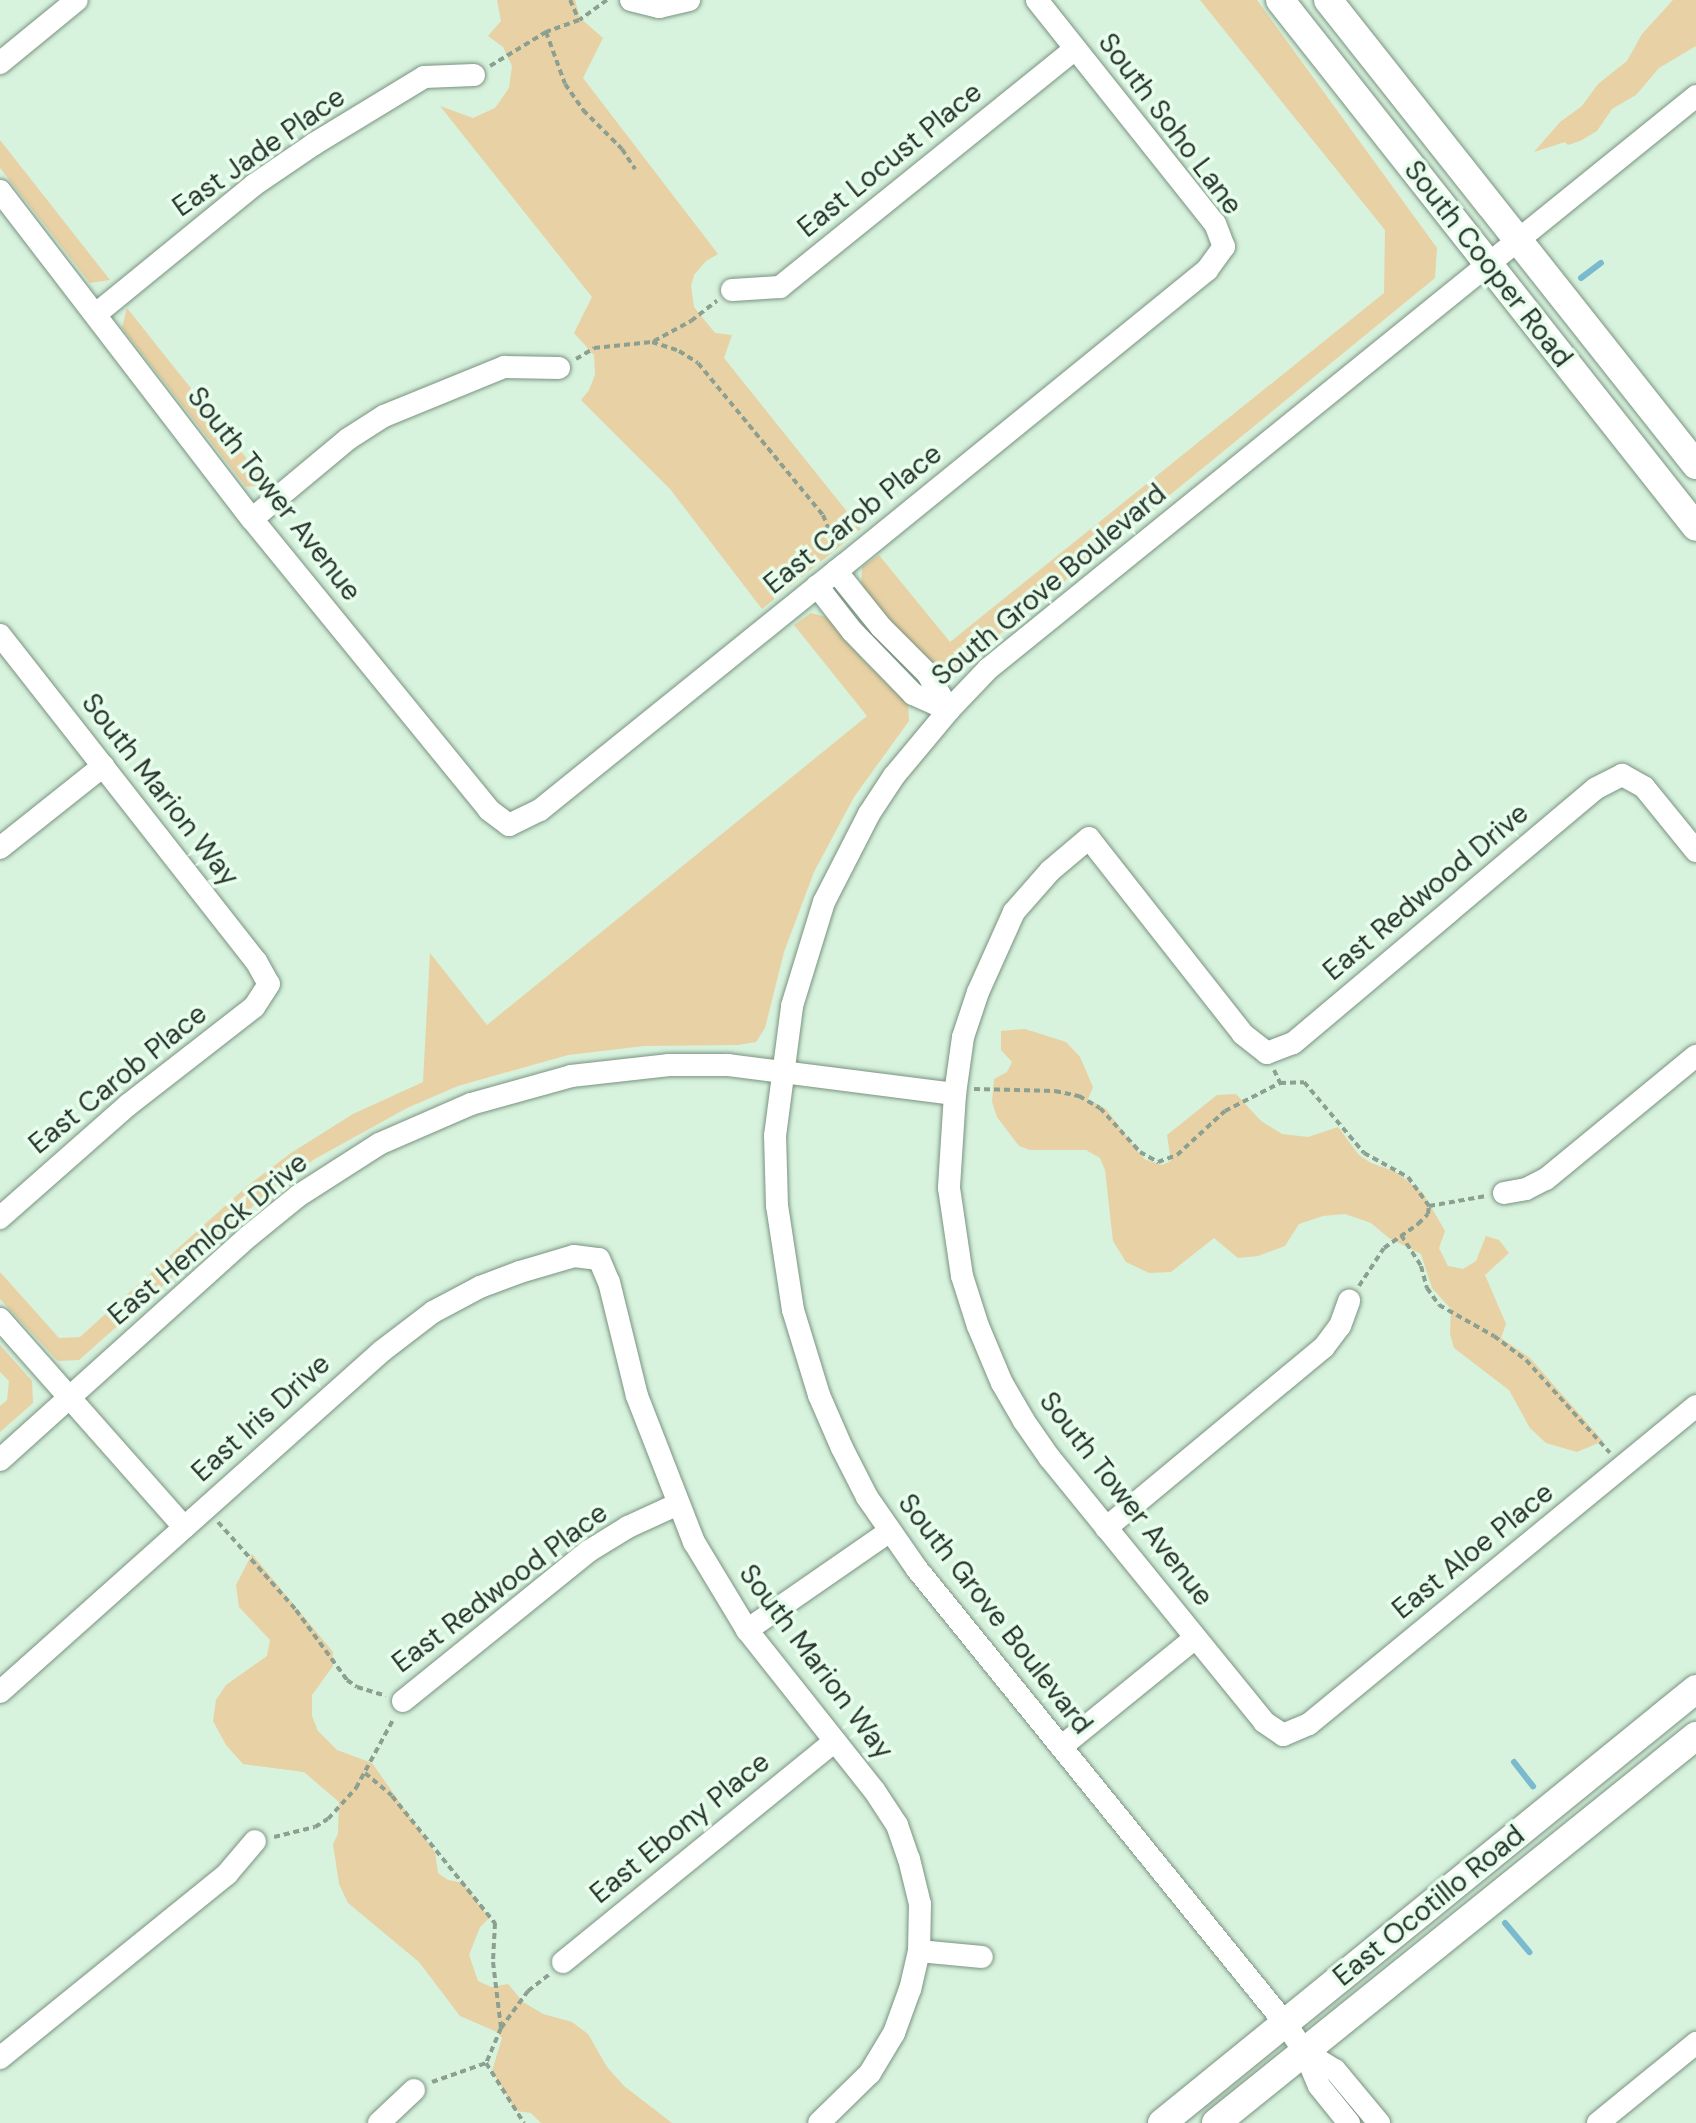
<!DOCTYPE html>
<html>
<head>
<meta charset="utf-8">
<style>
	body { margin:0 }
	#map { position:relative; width:1696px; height:2123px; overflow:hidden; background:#d7f2dd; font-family:"DM Sans",sans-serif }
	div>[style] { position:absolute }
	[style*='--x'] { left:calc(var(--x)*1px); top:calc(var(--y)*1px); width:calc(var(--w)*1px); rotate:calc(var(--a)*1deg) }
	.green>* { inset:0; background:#e8d1a4 }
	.stream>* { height:6px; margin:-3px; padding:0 3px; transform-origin:3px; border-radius:3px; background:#7bb9cf }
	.path>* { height:4px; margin-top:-2px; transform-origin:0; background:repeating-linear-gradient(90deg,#8ca091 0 6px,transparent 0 10px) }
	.roads { filter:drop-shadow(0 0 2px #7a9380) drop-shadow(0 0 2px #7a9380) }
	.minor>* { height:22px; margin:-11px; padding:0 11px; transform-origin:11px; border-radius:11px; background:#fff }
	.major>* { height:28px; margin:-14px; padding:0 14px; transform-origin:14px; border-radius:14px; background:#fff }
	span { translate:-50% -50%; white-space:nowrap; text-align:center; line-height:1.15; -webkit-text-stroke:7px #e8feed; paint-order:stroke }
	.street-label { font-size:28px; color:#2a352d }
</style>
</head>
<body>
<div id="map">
	<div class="green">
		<i style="clip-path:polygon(497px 0,575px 0,580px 18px,603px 38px,583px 78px,718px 254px,706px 261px,694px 275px,691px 286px,694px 307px,715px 333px,732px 335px,724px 358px,861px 529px,762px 609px,670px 489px,581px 400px,589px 390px,595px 375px,594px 355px,574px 333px,592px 297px,440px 106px,473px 118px,495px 108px,509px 88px,512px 66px,503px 47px,488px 36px,501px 21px)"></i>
		<i style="clip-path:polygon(1200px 0,1257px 0,1437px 248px,1435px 278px,956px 670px,936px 674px,861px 593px,862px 567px,879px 555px,950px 642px,1384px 293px,1385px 230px)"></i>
		<i style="clip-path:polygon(1673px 0,1696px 0,1696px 46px,1659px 68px,1636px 95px,1612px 109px,1597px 131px,1580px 141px,1568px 145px,1565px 142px,1534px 152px,1560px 122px,1582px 106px,1598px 84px,1627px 61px,1642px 34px)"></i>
		<i style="clip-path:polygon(0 140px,110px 280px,90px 283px,0 168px)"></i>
		<i style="clip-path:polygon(127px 308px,267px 484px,246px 487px,122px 328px)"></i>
		<i style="clip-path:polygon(811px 613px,830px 618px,863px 660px,908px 700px,909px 721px,854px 797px,814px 872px,784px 952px,765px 1028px,756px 1042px,738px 1045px,644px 1046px,568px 1055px,458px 1086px,407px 1108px,313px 1160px,268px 1193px,79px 1360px,58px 1361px,0 1299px,0 1272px,59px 1338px,80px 1337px,246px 1187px,291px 1153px,353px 1114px,423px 1082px,430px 953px,487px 1025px,867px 716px,794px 625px)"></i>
		<i style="clip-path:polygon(1025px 1029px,1066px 1042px,1080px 1057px,1093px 1087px,1088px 1099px,1106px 1109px,1144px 1159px,1162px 1165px,1171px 1161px,1167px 1135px,1217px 1095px,1236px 1094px,1261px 1121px,1282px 1134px,1308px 1137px,1338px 1127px,1359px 1155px,1371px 1163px,1396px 1172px,1423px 1193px,1445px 1231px,1439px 1248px,1448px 1266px,1463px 1269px,1476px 1261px,1486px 1236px,1499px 1240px,1509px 1253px,1485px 1275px,1506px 1324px,1501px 1338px,1530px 1358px,1603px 1441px,1577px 1452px,1546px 1443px,1530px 1428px,1509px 1390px,1454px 1348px,1450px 1334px,1451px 1309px,1432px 1288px,1421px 1254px,1389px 1238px,1371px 1223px,1345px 1214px,1323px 1216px,1299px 1224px,1285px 1246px,1258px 1256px,1238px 1258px,1214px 1238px,1171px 1272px,1149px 1273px,1126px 1262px,1113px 1241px,1105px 1170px,1100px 1158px,1086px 1150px,1030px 1150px,1019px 1146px,997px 1117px,992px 1102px,994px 1079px,1007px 1072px,1012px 1062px,1001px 1050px,1001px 1031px)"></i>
		<i style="clip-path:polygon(0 1345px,32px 1381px,33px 1403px,0 1432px,0 1406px,7px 1400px,9px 1381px,0 1372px)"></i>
		<i style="clip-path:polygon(252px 1554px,333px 1652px,333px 1666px,312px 1695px,312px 1716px,318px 1731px,337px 1750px,372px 1763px,435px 1852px,438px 1873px,448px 1880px,463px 1883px,489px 1918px,480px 1927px,469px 1955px,478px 1981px,491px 1987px,508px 1984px,523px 2002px,543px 2014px,572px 2022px,588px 2034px,607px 2067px,624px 2086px,672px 2123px,541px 2123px,531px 2113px,516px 2111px,492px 2071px,502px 2038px,497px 2032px,460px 2016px,419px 1962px,348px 1903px,339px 1884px,333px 1844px,338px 1834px,339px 1802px,304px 1772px,243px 1764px,226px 1745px,213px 1721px,216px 1700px,226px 1685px,267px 1656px,270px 1640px,239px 1607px,236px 1585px)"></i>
	</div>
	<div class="stream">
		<i style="--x:1581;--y:278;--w:25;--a:-37"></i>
		<i style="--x:1514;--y:1762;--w:31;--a:52"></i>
		<i style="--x:1505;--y:1923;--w:38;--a:50"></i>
	</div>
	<div class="path">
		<i style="--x:570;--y:0;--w:22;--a:66"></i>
		<i style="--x:607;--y:0;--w:34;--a:144"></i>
		<i style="--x:579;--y:20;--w:35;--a:160"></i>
		<i style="--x:546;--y:32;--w:55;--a:69.9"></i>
		<i style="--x:565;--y:84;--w:32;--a:55"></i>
		<i style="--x:583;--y:110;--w:55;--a:45"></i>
		<i style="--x:622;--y:149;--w:24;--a:57"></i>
		<i style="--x:490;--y:66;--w:66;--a:-31.3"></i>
		<i style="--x:654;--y:341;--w:42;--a:-28.4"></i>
		<i style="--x:691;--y:321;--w:33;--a:-38"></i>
		<i style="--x:576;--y:359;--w:21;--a:-31"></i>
		<i style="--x:594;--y:348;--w:58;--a:-5.9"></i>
		<i style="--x:652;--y:342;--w:28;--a:18"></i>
		<i style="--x:679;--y:351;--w:22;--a:32"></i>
		<i style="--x:698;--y:363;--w:197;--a:50.6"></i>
		<i style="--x:823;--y:515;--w:32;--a:68"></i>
		<i style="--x:1274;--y:1070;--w:14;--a:65"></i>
		<i style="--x:1280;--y:1083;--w:24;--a:-2"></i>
		<i style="--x:1304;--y:1082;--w:93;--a:49.8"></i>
		<i style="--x:1364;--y:1153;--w:50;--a:28.6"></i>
		<i style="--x:1408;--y:1177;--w:36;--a:54"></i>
		<i style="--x:974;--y:1089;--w:81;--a:1.4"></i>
		<i style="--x:1055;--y:1091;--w:25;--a:12"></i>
		<i style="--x:1079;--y:1096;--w:24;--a:30"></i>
		<i style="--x:1100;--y:1108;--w:59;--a:47.7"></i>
		<i style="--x:1140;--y:1152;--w:21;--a:29"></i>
		<i style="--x:1158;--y:1162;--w:20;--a:-20"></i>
		<i style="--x:1177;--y:1155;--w:65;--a:-42.5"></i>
		<i style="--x:1225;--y:1111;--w:62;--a:-27"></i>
		<i style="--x:1401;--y:1235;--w:37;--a:57"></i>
		<i style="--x:1421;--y:1266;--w:23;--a:75"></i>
		<i style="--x:1427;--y:1288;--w:21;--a:55"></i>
		<i style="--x:1439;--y:1305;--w:63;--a:29.4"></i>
		<i style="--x:1494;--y:1336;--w:40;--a:37"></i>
		<i style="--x:1526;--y:1360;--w:125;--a:47.9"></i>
		<i style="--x:1359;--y:1286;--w:45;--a:-56.7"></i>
		<i style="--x:1384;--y:1248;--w:42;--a:-35.2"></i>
		<i style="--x:1418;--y:1224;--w:14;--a:-45"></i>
		<i style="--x:1428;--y:1214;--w:8;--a:-83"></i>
		<i style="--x:1429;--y:1206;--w:58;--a:-10"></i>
		<i style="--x:218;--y:1522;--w:118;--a:48.4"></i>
		<i style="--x:296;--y:1610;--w:87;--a:53.9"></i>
		<i style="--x:347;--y:1680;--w:12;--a:35"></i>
		<i style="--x:357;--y:1687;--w:30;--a:17"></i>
		<i style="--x:365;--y:1773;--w:35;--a:40"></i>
		<i style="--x:392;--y:1796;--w:164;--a:51"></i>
		<i style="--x:495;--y:1923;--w:39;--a:93"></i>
		<i style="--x:493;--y:1962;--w:66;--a:83.1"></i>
		<i style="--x:501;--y:2028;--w:38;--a:113"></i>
		<i style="--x:486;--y:2063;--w:71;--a:57.7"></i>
		<i style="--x:274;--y:1837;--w:42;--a:-13.7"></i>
		<i style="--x:315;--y:1827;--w:15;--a:-32"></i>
		<i style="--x:328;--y:1819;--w:42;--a:-47.9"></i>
		<i style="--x:356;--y:1788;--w:80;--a:-61.5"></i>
		<i style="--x:501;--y:2028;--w:46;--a:-53.9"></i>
		<i style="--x:528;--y:1991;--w:28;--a:-38"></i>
		<i style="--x:432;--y:2082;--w:57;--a:-19.4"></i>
	</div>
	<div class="roads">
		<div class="minor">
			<i style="--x:631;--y:0;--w:29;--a:14"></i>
			<i style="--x:659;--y:7;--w:31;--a:-13"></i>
			<i style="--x:0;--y:63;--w:99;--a:-39.3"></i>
			<i style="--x:0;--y:191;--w:414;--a:52.5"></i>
			<i style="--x:252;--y:519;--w:375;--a:50.8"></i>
			<i style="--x:489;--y:810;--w:25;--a:37"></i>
			<i style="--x:509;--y:825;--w:34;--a:-26"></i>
			<i style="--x:540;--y:810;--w:390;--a:-38.9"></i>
			<i style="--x:844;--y:565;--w:468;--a:-39.1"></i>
			<i style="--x:1207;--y:270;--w:29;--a:-54"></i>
			<i style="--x:1224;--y:247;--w:25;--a:-111"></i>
			<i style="--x:1215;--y:224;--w:286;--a:-128.5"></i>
			<i style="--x:732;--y:290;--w:48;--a:-3.6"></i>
			<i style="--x:780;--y:287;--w:379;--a:-38.9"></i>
			<i style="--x:96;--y:314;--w:204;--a:-39.2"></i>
			<i style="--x:254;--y:185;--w:73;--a:-34.3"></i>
			<i style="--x:314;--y:144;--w:129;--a:-31.3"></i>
			<i style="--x:424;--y:77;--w:50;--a:-2.3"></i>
			<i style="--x:252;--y:519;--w:125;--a:-39.8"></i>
			<i style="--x:348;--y:439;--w:43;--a:-32.6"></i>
			<i style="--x:384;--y:416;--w:130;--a:-22.2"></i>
			<i style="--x:504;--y:367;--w:55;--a:1"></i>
			<i style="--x:836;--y:571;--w:72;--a:51.2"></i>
			<i style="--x:881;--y:627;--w:65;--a:45"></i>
			<i style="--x:927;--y:673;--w:43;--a:59.3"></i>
			<i style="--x:817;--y:586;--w:57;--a:52.1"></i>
			<i style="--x:852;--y:631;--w:88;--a:45.9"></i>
			<i style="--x:913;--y:694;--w:39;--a:24"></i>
			<i style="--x:0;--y:635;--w:415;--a:51.9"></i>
			<i style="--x:256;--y:961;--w:26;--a:61"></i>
			<i style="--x:269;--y:984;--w:27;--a:123"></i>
			<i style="--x:254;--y:1007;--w:160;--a:142.1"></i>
			<i style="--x:128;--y:1105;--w:171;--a:138.6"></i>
			<i style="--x:0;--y:848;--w:132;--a:-38.5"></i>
			<i style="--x:1696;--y:851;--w:82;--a:-129.1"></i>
			<i style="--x:1644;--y:787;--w:25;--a:-151"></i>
			<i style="--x:1622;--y:775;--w:30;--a:153"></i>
			<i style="--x:1595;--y:789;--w:395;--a:139.9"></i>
			<i style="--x:1293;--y:1043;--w:28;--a:159"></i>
			<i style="--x:1267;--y:1053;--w:31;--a:-142"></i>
			<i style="--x:1243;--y:1034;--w:249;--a:-128.2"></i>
			<i style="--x:1089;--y:838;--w:51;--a:139.8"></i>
			<i style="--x:1050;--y:871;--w:55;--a:131.3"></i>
			<i style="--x:1014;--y:912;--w:88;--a:114.2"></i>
			<i style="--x:978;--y:992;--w:47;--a:108.4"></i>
			<i style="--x:963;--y:1037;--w:58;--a:98"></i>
			<i style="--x:955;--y:1094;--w:94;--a:93.7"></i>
			<i style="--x:949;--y:1188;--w:89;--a:81.6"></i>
			<i style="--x:962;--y:1276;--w:52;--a:72.3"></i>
			<i style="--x:978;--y:1326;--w:62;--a:67.2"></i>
			<i style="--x:1002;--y:1383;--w:44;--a:59.9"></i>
			<i style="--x:1024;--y:1421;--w:44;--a:55.2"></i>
			<i style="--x:1049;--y:1457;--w:341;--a:50.9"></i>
			<i style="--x:1264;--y:1722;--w:23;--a:34"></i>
			<i style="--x:1283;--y:1735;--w:28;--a:-23"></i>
			<i style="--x:1309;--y:1724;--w:501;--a:-39.41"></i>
			<i style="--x:1504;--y:1193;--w:22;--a:-10"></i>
			<i style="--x:1526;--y:1189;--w:22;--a:-27"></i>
			<i style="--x:1546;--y:1179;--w:194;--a:-39.4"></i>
			<i style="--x:0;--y:1319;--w:278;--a:48.5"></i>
			<i style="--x:0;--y:1460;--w:335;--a:-42"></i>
			<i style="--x:249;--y:1236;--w:63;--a:-39.2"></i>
			<i style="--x:298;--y:1196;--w:96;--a:-32.7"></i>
			<i style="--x:379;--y:1144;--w:100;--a:-23.5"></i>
			<i style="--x:471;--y:1104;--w:104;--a:-15.6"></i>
			<i style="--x:571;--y:1076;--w:99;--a:-6.4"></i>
			<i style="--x:669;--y:1065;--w:59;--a:0"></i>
			<i style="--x:728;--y:1065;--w:229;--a:7.3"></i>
			<i style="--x:1106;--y:1528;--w:283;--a:-39.7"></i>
			<i style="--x:1324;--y:1347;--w:26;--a:-53"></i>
			<i style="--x:1340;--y:1326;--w:27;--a:-70"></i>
			<i style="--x:747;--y:1630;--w:174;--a:-34.7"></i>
			<i style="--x:0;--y:1692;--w:512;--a:-41.75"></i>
			<i style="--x:382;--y:1351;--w:64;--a:-37.4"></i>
			<i style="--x:433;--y:1312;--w:53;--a:-28"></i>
			<i style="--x:480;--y:1287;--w:43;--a:-20.6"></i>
			<i style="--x:520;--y:1272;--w:56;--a:-16.5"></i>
			<i style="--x:574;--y:1256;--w:25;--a:7"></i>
			<i style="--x:599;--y:1259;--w:25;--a:67"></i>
			<i style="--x:609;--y:1282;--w:117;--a:76.2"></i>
			<i style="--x:637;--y:1396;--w:157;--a:68.7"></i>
			<i style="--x:694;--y:1542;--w:103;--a:58.9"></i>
			<i style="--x:747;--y:1630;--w:204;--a:51.6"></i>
			<i style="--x:874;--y:1790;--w:42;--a:56.7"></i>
			<i style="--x:897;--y:1825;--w:36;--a:71"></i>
			<i style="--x:909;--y:1859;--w:46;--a:76.3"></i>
			<i style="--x:920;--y:1904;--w:47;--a:91.2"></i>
			<i style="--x:919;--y:1951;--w:39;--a:103"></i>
			<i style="--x:910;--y:1989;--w:47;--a:110"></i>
			<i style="--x:894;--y:2033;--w:47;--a:121"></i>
			<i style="--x:870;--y:2073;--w:71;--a:135.6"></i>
			<i style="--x:403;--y:1701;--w:239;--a:-38.9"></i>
			<i style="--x:589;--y:1551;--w:46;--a:-31.6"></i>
			<i style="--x:628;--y:1527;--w:55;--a:-24.7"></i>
			<i style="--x:1061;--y:1747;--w:173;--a:-39.1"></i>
			<i style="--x:919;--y:1951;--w:63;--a:5.4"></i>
			<i style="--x:563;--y:1962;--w:350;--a:-39.1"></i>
			<i style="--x:1304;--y:2051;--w:36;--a:32"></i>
			<i style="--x:1335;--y:2070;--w:69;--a:50.3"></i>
			<i style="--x:0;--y:2058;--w:292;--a:-39"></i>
			<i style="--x:227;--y:1874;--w:43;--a:-49.7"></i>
			<i style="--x:379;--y:2123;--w:48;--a:-43.3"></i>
			<i style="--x:1349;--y:2123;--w:48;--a:-129"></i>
			<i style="--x:1319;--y:2086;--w:38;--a:-113"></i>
			<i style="--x:1304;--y:2051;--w:34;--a:-124"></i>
			<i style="--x:1285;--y:2023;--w:584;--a:-129.03"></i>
			<i style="--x:917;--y:1569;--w:88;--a:-124.8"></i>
			<i style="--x:867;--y:1497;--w:55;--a:-117"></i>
			<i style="--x:842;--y:1448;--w:58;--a:-113.5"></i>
			<i style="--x:819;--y:1395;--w:89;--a:-107"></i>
			<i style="--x:793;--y:1310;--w:105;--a:-98.7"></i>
			<i style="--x:777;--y:1206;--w:70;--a:-91.6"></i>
			<i style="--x:775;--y:1136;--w:131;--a:-82.5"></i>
			<i style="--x:792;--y:1006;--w:109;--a:-72.9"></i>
			<i style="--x:824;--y:902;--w:99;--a:-62.9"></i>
			<i style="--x:869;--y:814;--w:45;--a:-56.7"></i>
			<i style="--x:894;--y:776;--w:86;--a:-50.2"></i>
			<i style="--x:949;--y:710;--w:57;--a:-46.4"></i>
			<i style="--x:988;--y:669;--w:911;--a:-38.98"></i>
			<i style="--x:1598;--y:2123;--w:127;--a:-39.2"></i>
		</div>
		<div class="major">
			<i style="--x:1280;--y:0;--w:671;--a:51.71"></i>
			<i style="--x:1328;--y:0;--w:593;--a:51.64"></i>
			<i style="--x:1162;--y:2123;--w:688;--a:-39.1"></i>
			<i style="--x:1216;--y:2123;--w:617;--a:-38.88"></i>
		</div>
	</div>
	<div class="street-label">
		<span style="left:1170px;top:124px;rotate:53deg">South Soho Lane</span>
		<span style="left:259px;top:152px;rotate:-35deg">East Jade Place</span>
		<span style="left:890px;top:160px;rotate:-39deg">East Locust Place</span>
		<span style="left:1488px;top:264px;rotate:52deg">South Cooper Road</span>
		<span style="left:274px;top:494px;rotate:52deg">South Tower Avenue</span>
		<span style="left:853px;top:519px;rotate:-39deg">East Carob Place</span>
		<span style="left:1049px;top:585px;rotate:-40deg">South Grove Boulevard</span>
		<span style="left:160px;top:790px;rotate:52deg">South Marion Way</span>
		<span style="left:1426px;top:892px;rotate:-40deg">East Redwood Drive</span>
		<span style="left:118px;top:1079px;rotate:-39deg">East Carob Place</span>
		<span style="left:208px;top:1239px;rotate:-40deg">East Hemlock Drive</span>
		<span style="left:261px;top:1418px;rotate:-42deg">East Iris Drive</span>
		<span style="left:1126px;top:1499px;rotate:52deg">South Tower Avenue</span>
		<span style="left:1473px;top:1551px;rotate:-39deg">East Aloe Place</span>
		<span style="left:500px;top:1588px;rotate:-37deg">East Redwood Place</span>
		<span style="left:995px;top:1614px;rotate:52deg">South Grove Boulevard</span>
		<span style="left:816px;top:1662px;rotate:53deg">South Marion Way</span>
		<span style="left:680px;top:1828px;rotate:-39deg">East Ebony Place</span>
		<span style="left:1429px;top:1906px;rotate:-39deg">East Ocotillo Road</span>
	</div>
</div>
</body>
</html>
